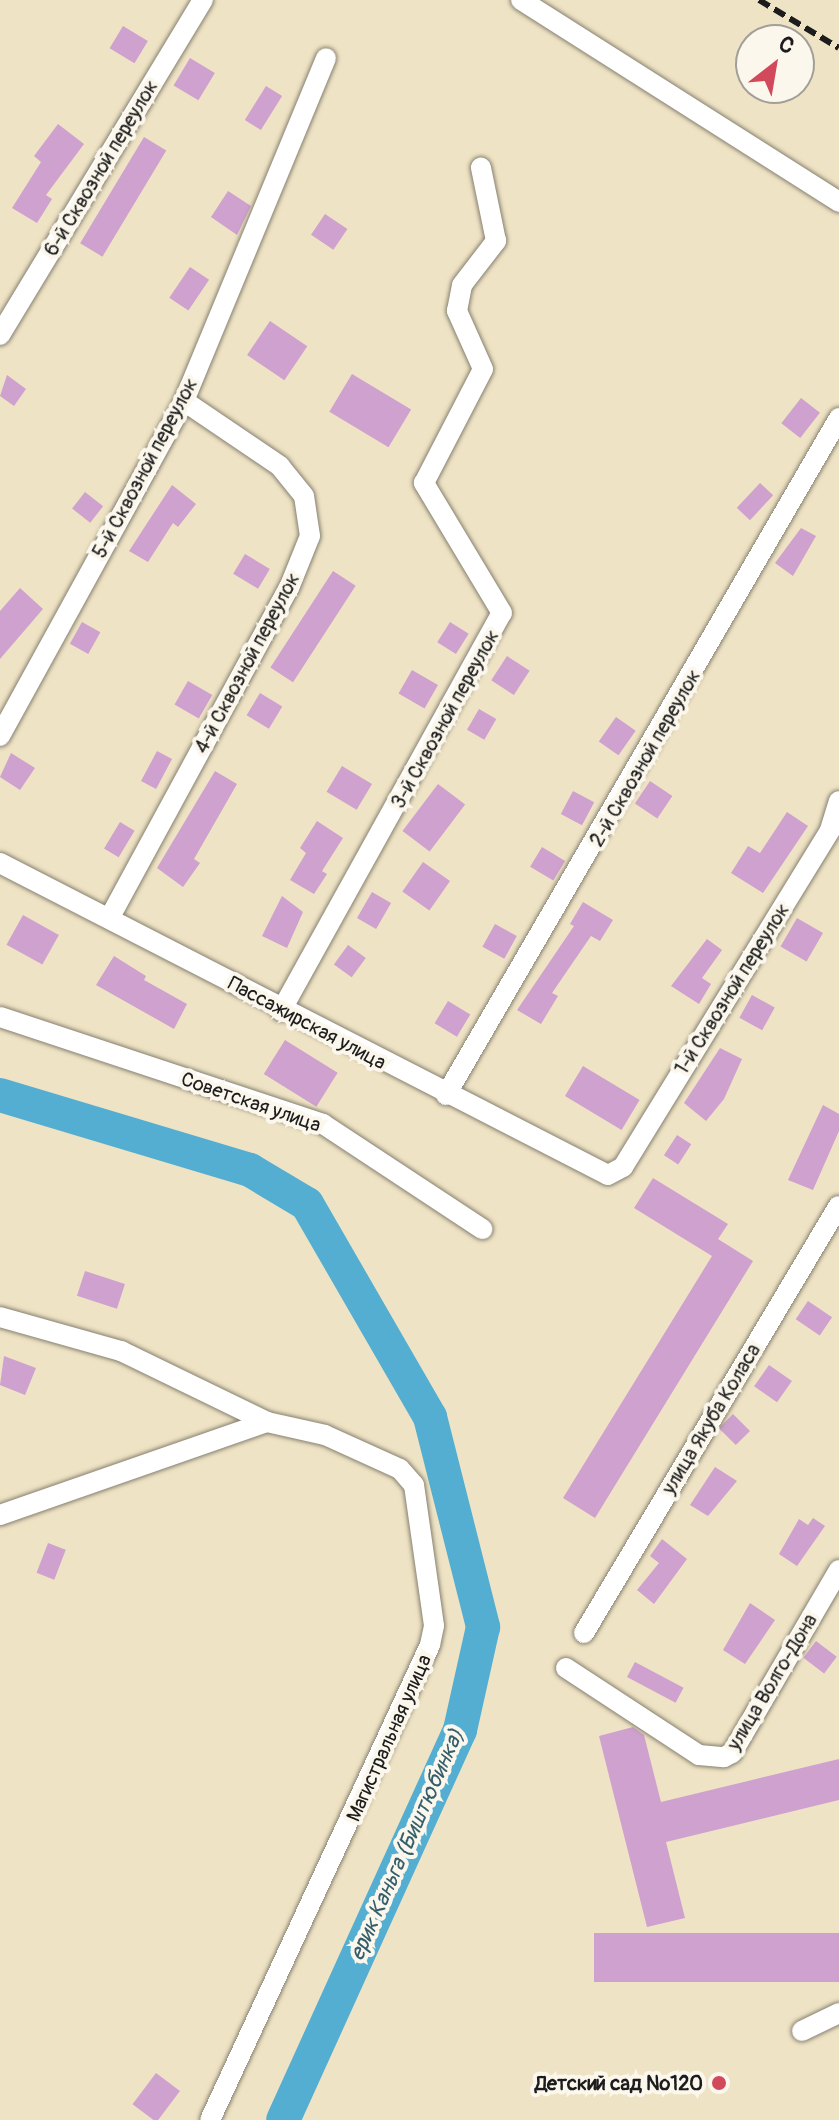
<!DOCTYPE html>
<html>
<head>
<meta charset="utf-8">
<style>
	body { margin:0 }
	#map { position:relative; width:839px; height:2120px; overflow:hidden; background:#efe3c5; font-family:Pangolin,sans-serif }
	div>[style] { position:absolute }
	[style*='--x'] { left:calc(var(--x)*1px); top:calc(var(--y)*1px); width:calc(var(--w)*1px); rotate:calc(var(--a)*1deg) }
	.river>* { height:34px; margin:-17px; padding:0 17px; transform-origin:17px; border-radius:17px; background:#53aed1 }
	.building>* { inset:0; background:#cea1ce; transform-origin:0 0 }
	.roads { filter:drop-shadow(0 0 2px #868070) drop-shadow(0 0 2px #868070) }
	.minor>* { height:20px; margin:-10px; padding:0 10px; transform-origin:10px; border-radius:10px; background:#fff }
	.rail>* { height:6px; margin-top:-3px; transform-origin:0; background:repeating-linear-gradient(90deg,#1c1c1c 0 12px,transparent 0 18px) }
	.dots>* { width:22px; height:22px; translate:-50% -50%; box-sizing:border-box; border:4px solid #fbf7ec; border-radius:50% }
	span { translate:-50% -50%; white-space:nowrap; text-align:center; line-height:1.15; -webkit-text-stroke:8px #fbf7ec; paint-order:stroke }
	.street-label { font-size:20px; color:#1c1c1c }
	.poi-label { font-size:20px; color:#1c1c1c; font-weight:700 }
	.right { translate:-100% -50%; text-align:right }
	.water-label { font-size:22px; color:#355e6d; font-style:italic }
	.north { position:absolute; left:735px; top:24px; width:80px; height:80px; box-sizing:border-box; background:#fbf7ec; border:2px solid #a29f99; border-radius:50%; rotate:31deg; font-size:22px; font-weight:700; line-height:32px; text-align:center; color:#1c1c1c }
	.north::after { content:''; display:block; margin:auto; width:28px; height:36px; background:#d1495b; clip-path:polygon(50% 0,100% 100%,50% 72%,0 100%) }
</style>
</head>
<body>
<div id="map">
	<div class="river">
		<i style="--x:0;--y:1095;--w:261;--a:16.7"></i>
		<i style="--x:250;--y:1170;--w:66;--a:30.8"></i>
		<i style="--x:307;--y:1204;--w:246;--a:60"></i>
		<i style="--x:430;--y:1417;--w:217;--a:75.8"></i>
		<i style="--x:483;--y:1627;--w:106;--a:102.6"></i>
		<i style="--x:460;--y:1730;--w:428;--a:114.4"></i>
	</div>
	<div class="building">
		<i style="left:123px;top:26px;width:29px;height:26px;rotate:31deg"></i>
		<i style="left:190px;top:58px;width:29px;height:32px;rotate:31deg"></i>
		<i style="left:266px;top:86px;width:19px;height:40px;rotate:32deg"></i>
		<i style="clip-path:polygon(58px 124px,84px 144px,46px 195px,52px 199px,37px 223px,12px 208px,41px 162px,34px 156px)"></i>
		<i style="left:144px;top:137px;width:26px;height:124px;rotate:31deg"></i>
		<i style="clip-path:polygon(228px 191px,251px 206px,237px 235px,211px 217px)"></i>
		<i style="left:325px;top:214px;width:27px;height:25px;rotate:34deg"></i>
		<i style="left:190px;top:267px;width:23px;height:37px;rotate:34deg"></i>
		<i style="left:270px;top:321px;width:45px;height:41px;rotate:34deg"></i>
		<i style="left:352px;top:374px;width:69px;height:44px;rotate:31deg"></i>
		<i style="clip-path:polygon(7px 375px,26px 389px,14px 406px,0 396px)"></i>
		<i style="left:801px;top:398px;width:24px;height:32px;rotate:38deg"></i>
		<i style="left:760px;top:483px;width:18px;height:34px;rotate:43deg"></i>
		<i style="clip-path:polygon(172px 485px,196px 504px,178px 527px,173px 523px,148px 562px,129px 551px)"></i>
		<i style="left:85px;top:492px;width:23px;height:21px;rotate:38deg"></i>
		<i style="clip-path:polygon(801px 528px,816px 536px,793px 576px,775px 563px)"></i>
		<i style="left:245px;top:554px;width:29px;height:23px;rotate:31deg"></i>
		<i style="left:333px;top:571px;width:27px;height:115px;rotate:33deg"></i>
		<i style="clip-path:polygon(20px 588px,43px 609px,0 659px,0 611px)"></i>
		<i style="left:82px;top:622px;width:21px;height:25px;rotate:29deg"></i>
		<i style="left:450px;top:622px;width:22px;height:24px;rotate:32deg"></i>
		<i style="left:507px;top:656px;width:27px;height:29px;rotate:33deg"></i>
		<i style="left:412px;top:670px;width:30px;height:27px;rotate:30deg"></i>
		<i style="left:188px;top:681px;width:28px;height:27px;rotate:30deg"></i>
		<i style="left:260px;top:693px;width:26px;height:26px;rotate:31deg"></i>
		<i style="left:479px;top:709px;width:20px;height:24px;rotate:30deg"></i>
		<i style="left:616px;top:717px;width:24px;height:30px;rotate:35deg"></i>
		<i style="left:157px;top:751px;width:17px;height:34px;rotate:28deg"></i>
		<i style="clip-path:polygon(11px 753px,35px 768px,20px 790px,0 777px)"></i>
		<i style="left:342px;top:766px;width:35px;height:30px;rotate:31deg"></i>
		<i style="clip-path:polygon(215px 771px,237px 784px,194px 859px,200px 863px,183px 887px,157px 868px)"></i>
		<i style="left:650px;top:781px;width:27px;height:27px;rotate:34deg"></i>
		<i style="left:438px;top:784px;width:34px;height:59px;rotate:37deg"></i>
		<i style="left:573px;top:791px;width:24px;height:26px;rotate:28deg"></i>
		<i style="clip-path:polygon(787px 812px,808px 826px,763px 893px,731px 873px,748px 846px,760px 853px)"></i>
		<i style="clip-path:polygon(317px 821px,343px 838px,322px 871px,327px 874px,314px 894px,290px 880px,306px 853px,300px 848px)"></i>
		<i style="left:120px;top:822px;width:17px;height:31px;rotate:31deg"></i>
		<i style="left:542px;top:847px;width:27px;height:23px;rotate:31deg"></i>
		<i style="left:423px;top:862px;width:33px;height:36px;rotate:35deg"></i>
		<i style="left:372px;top:892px;width:22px;height:30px;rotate:30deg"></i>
		<i style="clip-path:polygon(282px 896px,303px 912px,287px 948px,262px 936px)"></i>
		<i style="clip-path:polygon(583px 902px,613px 920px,600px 941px,591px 936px,552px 993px,558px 996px,541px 1024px,517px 1010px,574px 926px,570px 924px)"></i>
		<i style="left:23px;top:915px;width:41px;height:34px;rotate:29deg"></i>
		<i style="left:797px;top:918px;width:30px;height:33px;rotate:30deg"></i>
		<i style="left:495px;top:924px;width:25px;height:26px;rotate:29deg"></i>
		<i style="clip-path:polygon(707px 939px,722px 950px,702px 978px,711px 984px,699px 1004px,671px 986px)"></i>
		<i style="left:348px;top:945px;width:22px;height:24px;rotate:36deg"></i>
		<i style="clip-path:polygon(114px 956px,146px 976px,144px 980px,187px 1004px,174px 1029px,96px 985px)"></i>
		<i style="left:752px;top:995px;width:26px;height:26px;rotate:29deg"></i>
		<i style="left:448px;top:1001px;width:26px;height:26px;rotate:31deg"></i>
		<i style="left:285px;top:1040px;width:62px;height:40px;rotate:32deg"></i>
		<i style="clip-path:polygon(720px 1048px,742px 1059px,724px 1099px,706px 1121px,684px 1103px)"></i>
		<i style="left:583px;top:1066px;width:66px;height:35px;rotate:31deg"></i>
		<i style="clip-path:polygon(823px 1105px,839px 1114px,839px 1131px,813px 1190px,788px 1180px)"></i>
		<i style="left:677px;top:1135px;width:17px;height:24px;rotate:33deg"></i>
		<i style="clip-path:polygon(653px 1178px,728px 1224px,718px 1239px,753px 1261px,595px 1518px,563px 1498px,712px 1256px,634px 1208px)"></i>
		<i style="left:85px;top:1271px;width:42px;height:26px;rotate:18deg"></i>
		<i style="left:808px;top:1301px;width:29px;height:22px;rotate:34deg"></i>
		<i style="clip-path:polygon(4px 1356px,36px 1368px,25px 1395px,0 1385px)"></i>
		<i style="left:769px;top:1365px;width:28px;height:26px;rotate:35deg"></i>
		<i style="left:733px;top:1414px;width:24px;height:20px;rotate:45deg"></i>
		<i style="clip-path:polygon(715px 1467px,737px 1481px,708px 1516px,690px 1505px)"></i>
		<i style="clip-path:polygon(813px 1518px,825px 1526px,797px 1566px,779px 1554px,799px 1519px,808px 1525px)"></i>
		<i style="clip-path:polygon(662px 1539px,687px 1559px,654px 1604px,637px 1590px,659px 1563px,650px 1556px)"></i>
		<i style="left:48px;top:1543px;width:19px;height:32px;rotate:21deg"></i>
		<i style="clip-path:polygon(750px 1603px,775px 1620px,745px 1664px,723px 1650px)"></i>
		<i style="left:816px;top:1641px;width:26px;height:21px;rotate:37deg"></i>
		<i style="left:635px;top:1662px;width:55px;height:17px;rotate:28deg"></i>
		<i style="clip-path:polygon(633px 1727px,644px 1735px,661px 1802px,839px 1759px,839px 1800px,666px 1842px,685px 1918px,647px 1927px,599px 1736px)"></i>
		<i style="left:839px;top:1933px;width:49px;height:245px;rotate:90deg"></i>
		<i style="left:156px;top:2073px;width:30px;height:39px;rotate:37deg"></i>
	</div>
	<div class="roads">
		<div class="minor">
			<i style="--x:521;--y:0;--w:377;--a:32.4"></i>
			<i style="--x:0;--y:335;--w:392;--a:-58.8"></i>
			<i style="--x:0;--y:736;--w:382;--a:-61.2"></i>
			<i style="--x:184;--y:401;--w:371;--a:-67.5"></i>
			<i style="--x:0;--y:863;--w:683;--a:27.16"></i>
			<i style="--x:608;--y:1175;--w:17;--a:-28"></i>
			<i style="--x:623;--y:1167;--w:395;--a:-58.4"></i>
			<i style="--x:830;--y:830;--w:30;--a:-73"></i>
			<i style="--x:110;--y:917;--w:375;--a:-61.5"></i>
			<i style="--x:289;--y:588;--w:56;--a:-68"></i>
			<i style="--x:310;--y:536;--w:40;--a:-98.5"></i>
			<i style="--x:304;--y:496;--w:38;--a:-129"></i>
			<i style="--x:280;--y:466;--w:116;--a:-145.9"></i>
			<i style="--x:281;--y:1011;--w:455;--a:-61"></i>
			<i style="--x:502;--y:613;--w:152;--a:-121"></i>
			<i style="--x:424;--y:483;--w:128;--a:-62.6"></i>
			<i style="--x:483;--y:369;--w:64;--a:-114.1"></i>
			<i style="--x:457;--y:311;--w:26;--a:-79"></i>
			<i style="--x:462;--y:285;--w:56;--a:-52.3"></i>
			<i style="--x:496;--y:241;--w:75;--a:-101.6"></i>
			<i style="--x:0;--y:1017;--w:340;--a:18.3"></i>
			<i style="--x:323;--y:1124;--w:191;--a:33.4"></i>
			<i style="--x:446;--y:1095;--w:783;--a:-59.86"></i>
			<i style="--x:0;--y:1317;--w:126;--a:15.7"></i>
			<i style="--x:121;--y:1351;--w:162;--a:25.9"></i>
			<i style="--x:0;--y:1515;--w:283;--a:-19.2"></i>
			<i style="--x:267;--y:1422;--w:59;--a:12.6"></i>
			<i style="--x:325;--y:1435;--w:82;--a:24.4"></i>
			<i style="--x:400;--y:1469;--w:21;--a:49"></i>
			<i style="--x:414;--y:1485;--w:142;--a:81.9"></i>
			<i style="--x:434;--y:1626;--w:19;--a:102"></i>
			<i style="--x:430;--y:1645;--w:523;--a:114.85"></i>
			<i style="--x:584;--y:1633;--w:497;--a:-59.2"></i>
			<i style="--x:566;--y:1668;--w:159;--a:33.2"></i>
			<i style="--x:699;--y:1755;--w:25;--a:5"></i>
			<i style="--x:724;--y:1757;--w:9;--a:-27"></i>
			<i style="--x:732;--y:1753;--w:212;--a:-59.7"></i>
			<i style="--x:802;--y:2031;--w:41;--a:-25.9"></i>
		</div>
	</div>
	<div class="rail">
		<i style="--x:759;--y:0;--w:93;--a:31"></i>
	</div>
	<div class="dots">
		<i style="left:719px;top:2083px;background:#d1495b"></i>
	</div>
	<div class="street-label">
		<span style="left:101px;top:168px;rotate:-59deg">6-й Сквозной переулок</span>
		<span style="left:145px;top:468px;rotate:-62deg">5-й Сквозной переулок</span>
		<span style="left:247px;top:663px;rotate:-62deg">4-й Сквозной переулок</span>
		<span style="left:445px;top:719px;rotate:-61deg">3-й Сквозной переулок</span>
		<span style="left:645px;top:758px;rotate:-60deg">2-й Сквозной переулок</span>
		<span style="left:732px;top:989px;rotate:-58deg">1-й Сквозной переулок</span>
		<span style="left:307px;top:1023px;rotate:28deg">Пассажирская улица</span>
		<span style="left:251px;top:1102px;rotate:19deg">Советская улица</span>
		<span style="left:711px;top:1419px;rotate:-59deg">улица Якуба Коласа</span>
		<span style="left:772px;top:1682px;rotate:-59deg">улица Волго-Дона</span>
		<span style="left:389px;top:1738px;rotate:-66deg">Магистральная улица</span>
	</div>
	<div class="poi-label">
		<span class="right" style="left:703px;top:2083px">Детский сад №120</span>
	</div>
	<div class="water-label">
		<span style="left:407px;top:1845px;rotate:-66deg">ерик Каньга (Биштюбинка)</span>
	</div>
	<div class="north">С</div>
</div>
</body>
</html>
